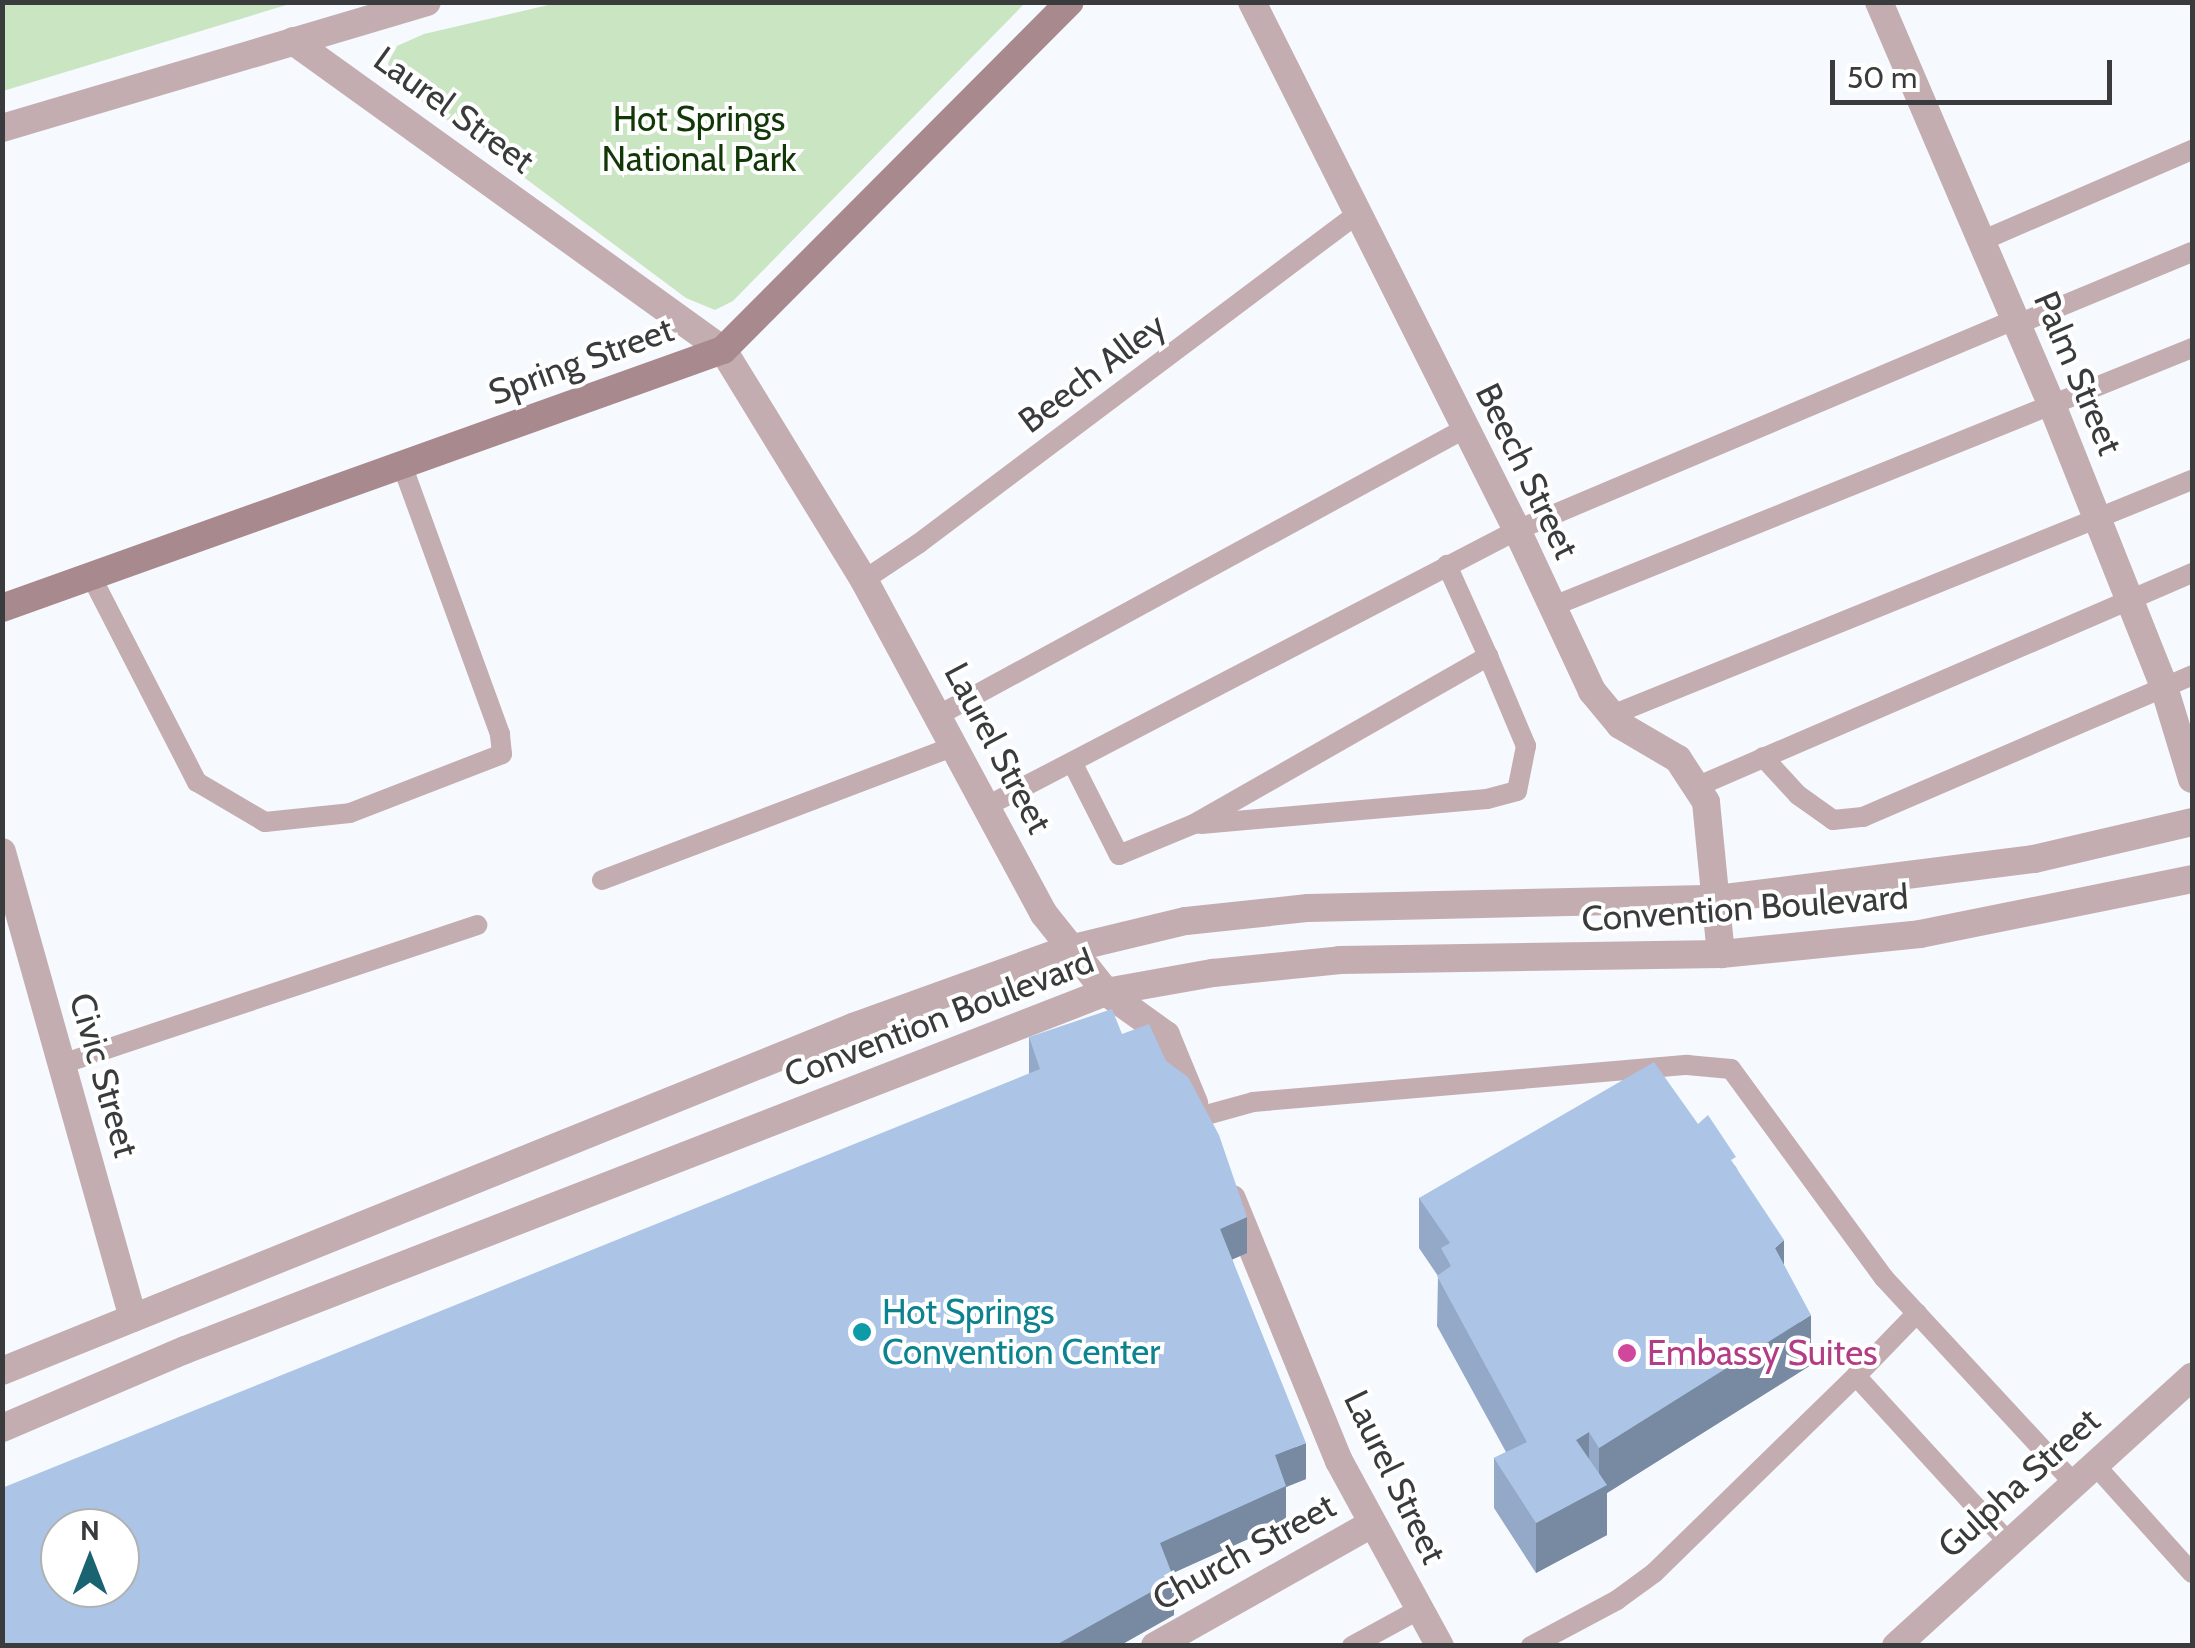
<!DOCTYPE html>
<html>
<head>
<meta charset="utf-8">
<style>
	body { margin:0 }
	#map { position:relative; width:2195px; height:1648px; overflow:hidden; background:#f6f9fd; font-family:Cabin,sans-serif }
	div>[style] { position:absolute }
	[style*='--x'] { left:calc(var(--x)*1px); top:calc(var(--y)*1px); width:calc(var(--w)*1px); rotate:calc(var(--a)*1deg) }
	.green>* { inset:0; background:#c9e5c2 }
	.service>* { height:20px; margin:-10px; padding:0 10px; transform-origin:10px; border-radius:10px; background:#c3adb0 }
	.minor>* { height:28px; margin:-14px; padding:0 14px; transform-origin:14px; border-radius:14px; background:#c3adb0 }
	.tertiary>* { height:28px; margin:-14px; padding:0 14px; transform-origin:14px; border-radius:14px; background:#c3adb0 }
	.secondary>* { height:28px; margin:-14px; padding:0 14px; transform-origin:14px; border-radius:14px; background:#a8898d }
	.wall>* { inset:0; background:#94a9c7 }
	.shaded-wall>* { inset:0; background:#788aa2 }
	.building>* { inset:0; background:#acc5e7 }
	.dots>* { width:28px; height:28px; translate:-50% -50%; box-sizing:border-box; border:5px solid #fff; border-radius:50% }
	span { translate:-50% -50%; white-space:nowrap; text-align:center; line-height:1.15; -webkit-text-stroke:8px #fff; paint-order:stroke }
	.street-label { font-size:35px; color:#3a3b3c }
	.park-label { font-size:35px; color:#133807 }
	.culture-label { font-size:35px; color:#0d838f }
	.left { translate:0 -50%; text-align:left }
	.hotel-label { font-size:35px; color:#b23c85 }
	.frame { position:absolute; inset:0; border:5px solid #3a3b3c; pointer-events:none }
	.north { position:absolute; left:40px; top:1508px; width:100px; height:100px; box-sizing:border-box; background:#fff; border:2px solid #b0b1b1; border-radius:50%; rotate:0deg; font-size:28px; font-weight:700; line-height:40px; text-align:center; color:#3a3b3c }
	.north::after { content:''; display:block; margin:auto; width:35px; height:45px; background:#1a6471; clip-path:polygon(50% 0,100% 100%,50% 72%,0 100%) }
	.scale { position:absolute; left:1830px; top:60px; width:282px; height:45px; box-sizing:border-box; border:5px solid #3a3b3c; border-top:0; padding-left:12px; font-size:30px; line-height:35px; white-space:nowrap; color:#3a3b3c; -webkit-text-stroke:8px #fff; paint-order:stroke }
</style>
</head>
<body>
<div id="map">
	<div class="green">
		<i style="clip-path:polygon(3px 2px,293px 2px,293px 3px,3px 91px)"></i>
		<i style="clip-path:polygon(561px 2px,1025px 2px,1025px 3px,733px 301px,715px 310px,686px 298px,393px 80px,388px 63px,397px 46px,424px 34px)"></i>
	</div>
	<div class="service">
		<i style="--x:1979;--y:242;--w:232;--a:-23.4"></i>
		<i style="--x:2018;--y:324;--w:188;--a:-22.5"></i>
		<i style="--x:91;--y:576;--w:232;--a:62.8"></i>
		<i style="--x:197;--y:782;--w:79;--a:30.5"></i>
		<i style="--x:265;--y:822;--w:85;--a:-6"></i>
		<i style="--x:350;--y:813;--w:163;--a:-21.2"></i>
		<i style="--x:502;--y:754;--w:20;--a:-96"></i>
		<i style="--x:500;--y:734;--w:286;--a:-110"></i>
		<i style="--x:864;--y:580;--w:65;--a:-33.7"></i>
		<i style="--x:918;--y:544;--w:549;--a:-36.93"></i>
		<i style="--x:1551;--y:607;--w:691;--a:-22"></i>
		<i style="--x:939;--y:715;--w:600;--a:-28.57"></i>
		<i style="--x:1612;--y:715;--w:626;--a:-22.06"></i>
		<i style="--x:1763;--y:757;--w:52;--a:47.4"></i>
		<i style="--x:1798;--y:795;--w:43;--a:35.5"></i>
		<i style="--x:1833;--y:820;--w:30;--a:-6"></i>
		<i style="--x:1863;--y:817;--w:358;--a:-23.3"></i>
		<i style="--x:1073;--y:764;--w:102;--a:63.2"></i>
		<i style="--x:1119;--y:855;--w:81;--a:-22.5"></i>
		<i style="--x:1194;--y:824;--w:339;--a:-29.7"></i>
		<i style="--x:1488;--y:656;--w:100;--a:-114.3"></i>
		<i style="--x:1696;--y:787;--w:540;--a:-23.34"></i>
		<i style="--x:987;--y:806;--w:598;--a:-27.51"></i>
		<i style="--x:1517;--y:530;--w:542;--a:-22.92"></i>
		<i style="--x:1201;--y:824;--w:287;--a:-5"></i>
		<i style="--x:1487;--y:799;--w:31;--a:-15"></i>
		<i style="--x:1517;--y:791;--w:46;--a:-78.7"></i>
		<i style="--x:1526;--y:746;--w:98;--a:-112.9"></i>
		<i style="--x:602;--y:880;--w:377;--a:-20.8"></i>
		<i style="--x:62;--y:1064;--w:438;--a:-18.5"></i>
		<i style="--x:1199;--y:1117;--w:56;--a:-15.5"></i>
		<i style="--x:1253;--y:1102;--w:436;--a:-4.9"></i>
		<i style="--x:1687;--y:1065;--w:44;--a:5.2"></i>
		<i style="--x:1731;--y:1069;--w:259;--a:53.8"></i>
		<i style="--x:1884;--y:1278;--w:281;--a:47.2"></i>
		<i style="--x:1917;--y:1313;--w:88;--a:134.1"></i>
		<i style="--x:1856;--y:1376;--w:226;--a:47.5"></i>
		<i style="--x:2095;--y:1465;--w:145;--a:48.1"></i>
		<i style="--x:1352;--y:1646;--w:77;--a:-28.6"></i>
		<i style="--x:1531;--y:1646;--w:98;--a:-28.1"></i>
		<i style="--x:1617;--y:1600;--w:46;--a:-36.1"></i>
		<i style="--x:1654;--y:1573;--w:282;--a:-44.3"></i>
	</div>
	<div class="minor">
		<i style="--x:1252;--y:2;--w:591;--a:63.35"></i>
		<i style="--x:1517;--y:530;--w:178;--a:65"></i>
		<i style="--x:1592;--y:691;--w:44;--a:50.5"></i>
		<i style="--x:1620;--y:725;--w:67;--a:30.4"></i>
		<i style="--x:1678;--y:759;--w:51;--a:56.9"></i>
		<i style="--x:1706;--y:802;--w:153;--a:84.4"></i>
		<i style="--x:1879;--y:2;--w:439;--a:66.8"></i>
		<i style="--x:2052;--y:405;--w:303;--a:68.3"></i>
		<i style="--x:2164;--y:687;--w:96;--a:73.1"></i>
		<i style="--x:293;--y:41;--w:530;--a:35.7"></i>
		<i style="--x:723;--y:350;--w:270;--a:58.5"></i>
		<i style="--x:864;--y:580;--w:379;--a:61.7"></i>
		<i style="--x:1044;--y:914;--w:100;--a:51.5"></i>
		<i style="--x:1106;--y:992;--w:74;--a:35.6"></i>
		<i style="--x:1166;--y:1035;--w:74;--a:67.6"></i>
		<i style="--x:2;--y:852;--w:484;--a:74.3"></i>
		<i style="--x:1232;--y:1199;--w:283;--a:67.8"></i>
		<i style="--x:1339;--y:1461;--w:211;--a:61.4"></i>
		<i style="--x:1155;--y:1646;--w:247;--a:-29.4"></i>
		<i style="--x:1896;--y:1646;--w:400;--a:-42.3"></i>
	</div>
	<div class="tertiary">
		<i style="--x:2;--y:128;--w:443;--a:-16.5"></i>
		<i style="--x:2;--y:1371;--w:918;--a:-22.01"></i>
		<i style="--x:853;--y:1027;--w:230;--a:-19.9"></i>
		<i style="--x:1069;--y:949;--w:120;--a:-13.5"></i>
		<i style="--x:1186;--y:921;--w:123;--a:-6.1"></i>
		<i style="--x:1308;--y:908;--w:409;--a:-1.3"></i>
		<i style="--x:1717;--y:899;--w:320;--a:-7.2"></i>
		<i style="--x:2034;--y:859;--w:162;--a:-13.2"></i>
		<i style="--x:2;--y:1428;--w:199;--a:-23.1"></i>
		<i style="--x:185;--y:1350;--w:988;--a:-21.24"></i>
		<i style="--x:1106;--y:992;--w:109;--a:-10.1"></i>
		<i style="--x:1213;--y:973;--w:128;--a:-5.8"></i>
		<i style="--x:1340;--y:960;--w:381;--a:-0.9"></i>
		<i style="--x:1721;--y:954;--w:200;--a:-5.7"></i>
		<i style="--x:1920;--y:934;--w:278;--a:-11.4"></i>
	</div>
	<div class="secondary">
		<i style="--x:2;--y:608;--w:766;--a:-19.69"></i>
		<i style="--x:723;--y:350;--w:491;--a:-45.1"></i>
	</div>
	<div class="wall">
		<i style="clip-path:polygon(1122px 1034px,1247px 1253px,1232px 1259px,1306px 1479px,1286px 1487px,1286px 1522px,1172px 1573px,1174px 1615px,1119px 1646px,2px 1646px,1029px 1074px,1029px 1037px)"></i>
		<i style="clip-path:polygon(1698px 1124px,1736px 1167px,1784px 1265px,1811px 1365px,1607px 1493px,1607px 1535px,1536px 1573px,1494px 1508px,1494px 1458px,1506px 1452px,1437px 1326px,1438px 1276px,1419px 1248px,1419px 1198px)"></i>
	</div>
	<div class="shaded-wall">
		<i style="clip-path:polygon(1247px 1217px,1247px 1253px,1220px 1265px,1220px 1229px)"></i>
		<i style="clip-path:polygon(1784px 1240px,1784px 1290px,1775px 1248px)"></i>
		<i style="clip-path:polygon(1811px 1315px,1811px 1365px,1607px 1493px,1607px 1535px,1536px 1573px,1536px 1523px,1599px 1489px,1599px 1448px)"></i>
		<i style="clip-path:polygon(1589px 1432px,1589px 1482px,1576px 1440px)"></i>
		<i style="clip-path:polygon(1306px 1443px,1306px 1479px,1286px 1487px,1286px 1522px,1160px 1579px,1160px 1543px,1275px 1455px)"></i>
		<i style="clip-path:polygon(1174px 1579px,1174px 1615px,1119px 1646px,1054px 1646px)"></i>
	</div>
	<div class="building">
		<i style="clip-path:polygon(evenodd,1112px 1009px,1122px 1034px,1149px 1024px,1166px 1061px,1188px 1077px,1219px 1135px,1247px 1217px,1220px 1229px,1306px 1443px,1275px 1455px,1286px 1486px,1160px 1543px,1174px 1579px,1054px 1646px,903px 1646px,902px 1643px,897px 1646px,2px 1646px,2px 1488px,1040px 1069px,1029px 1037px,1112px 1009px,60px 1528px,120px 1528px,120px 1588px,60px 1588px,60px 1528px)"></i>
		<i style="clip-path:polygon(1654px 1062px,1698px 1124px,1708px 1115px,1736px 1157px,1731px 1160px,1784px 1240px,1775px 1248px,1811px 1315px,1599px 1448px,1589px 1432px,1576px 1440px,1607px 1485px,1536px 1523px,1494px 1458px,1527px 1442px,1437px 1276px,1451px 1266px,1441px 1248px,1450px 1243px,1419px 1198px)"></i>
	</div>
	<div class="dots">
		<i style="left:862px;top:1332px;background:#0f9aa8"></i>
		<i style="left:1627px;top:1353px;background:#d1479c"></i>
	</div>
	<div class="street-label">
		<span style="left:454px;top:110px;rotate:36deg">Laurel Street</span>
		<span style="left:581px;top:361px;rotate:-20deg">Spring Street</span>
		<span style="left:1092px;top:373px;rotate:-37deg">Beech Alley</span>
		<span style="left:2078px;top:373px;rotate:67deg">Palm Street</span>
		<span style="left:1527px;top:471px;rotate:64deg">Beech Street</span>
		<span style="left:998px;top:748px;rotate:62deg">Laurel Street</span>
		<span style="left:1745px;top:908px;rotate:-4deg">Convention Boulevard</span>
		<span style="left:939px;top:1018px;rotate:-21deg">Convention Boulevard</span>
		<span style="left:104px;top:1075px;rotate:74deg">Civic Street</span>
		<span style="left:1395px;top:1477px;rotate:64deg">Laurel Street</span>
		<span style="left:2019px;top:1483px;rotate:-42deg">Gulpha Street</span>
		<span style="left:1244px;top:1552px;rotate:-29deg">Church Street</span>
	</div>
	<div class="park-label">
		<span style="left:699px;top:139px">Hot Springs<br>National Park</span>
	</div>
	<div class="culture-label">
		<span class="left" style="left:882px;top:1332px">Hot Springs<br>Convention Center</span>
	</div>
	<div class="hotel-label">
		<span class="left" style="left:1647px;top:1353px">Embassy Suites</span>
	</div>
	<div class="frame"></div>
	<div class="north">N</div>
	<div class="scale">50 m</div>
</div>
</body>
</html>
